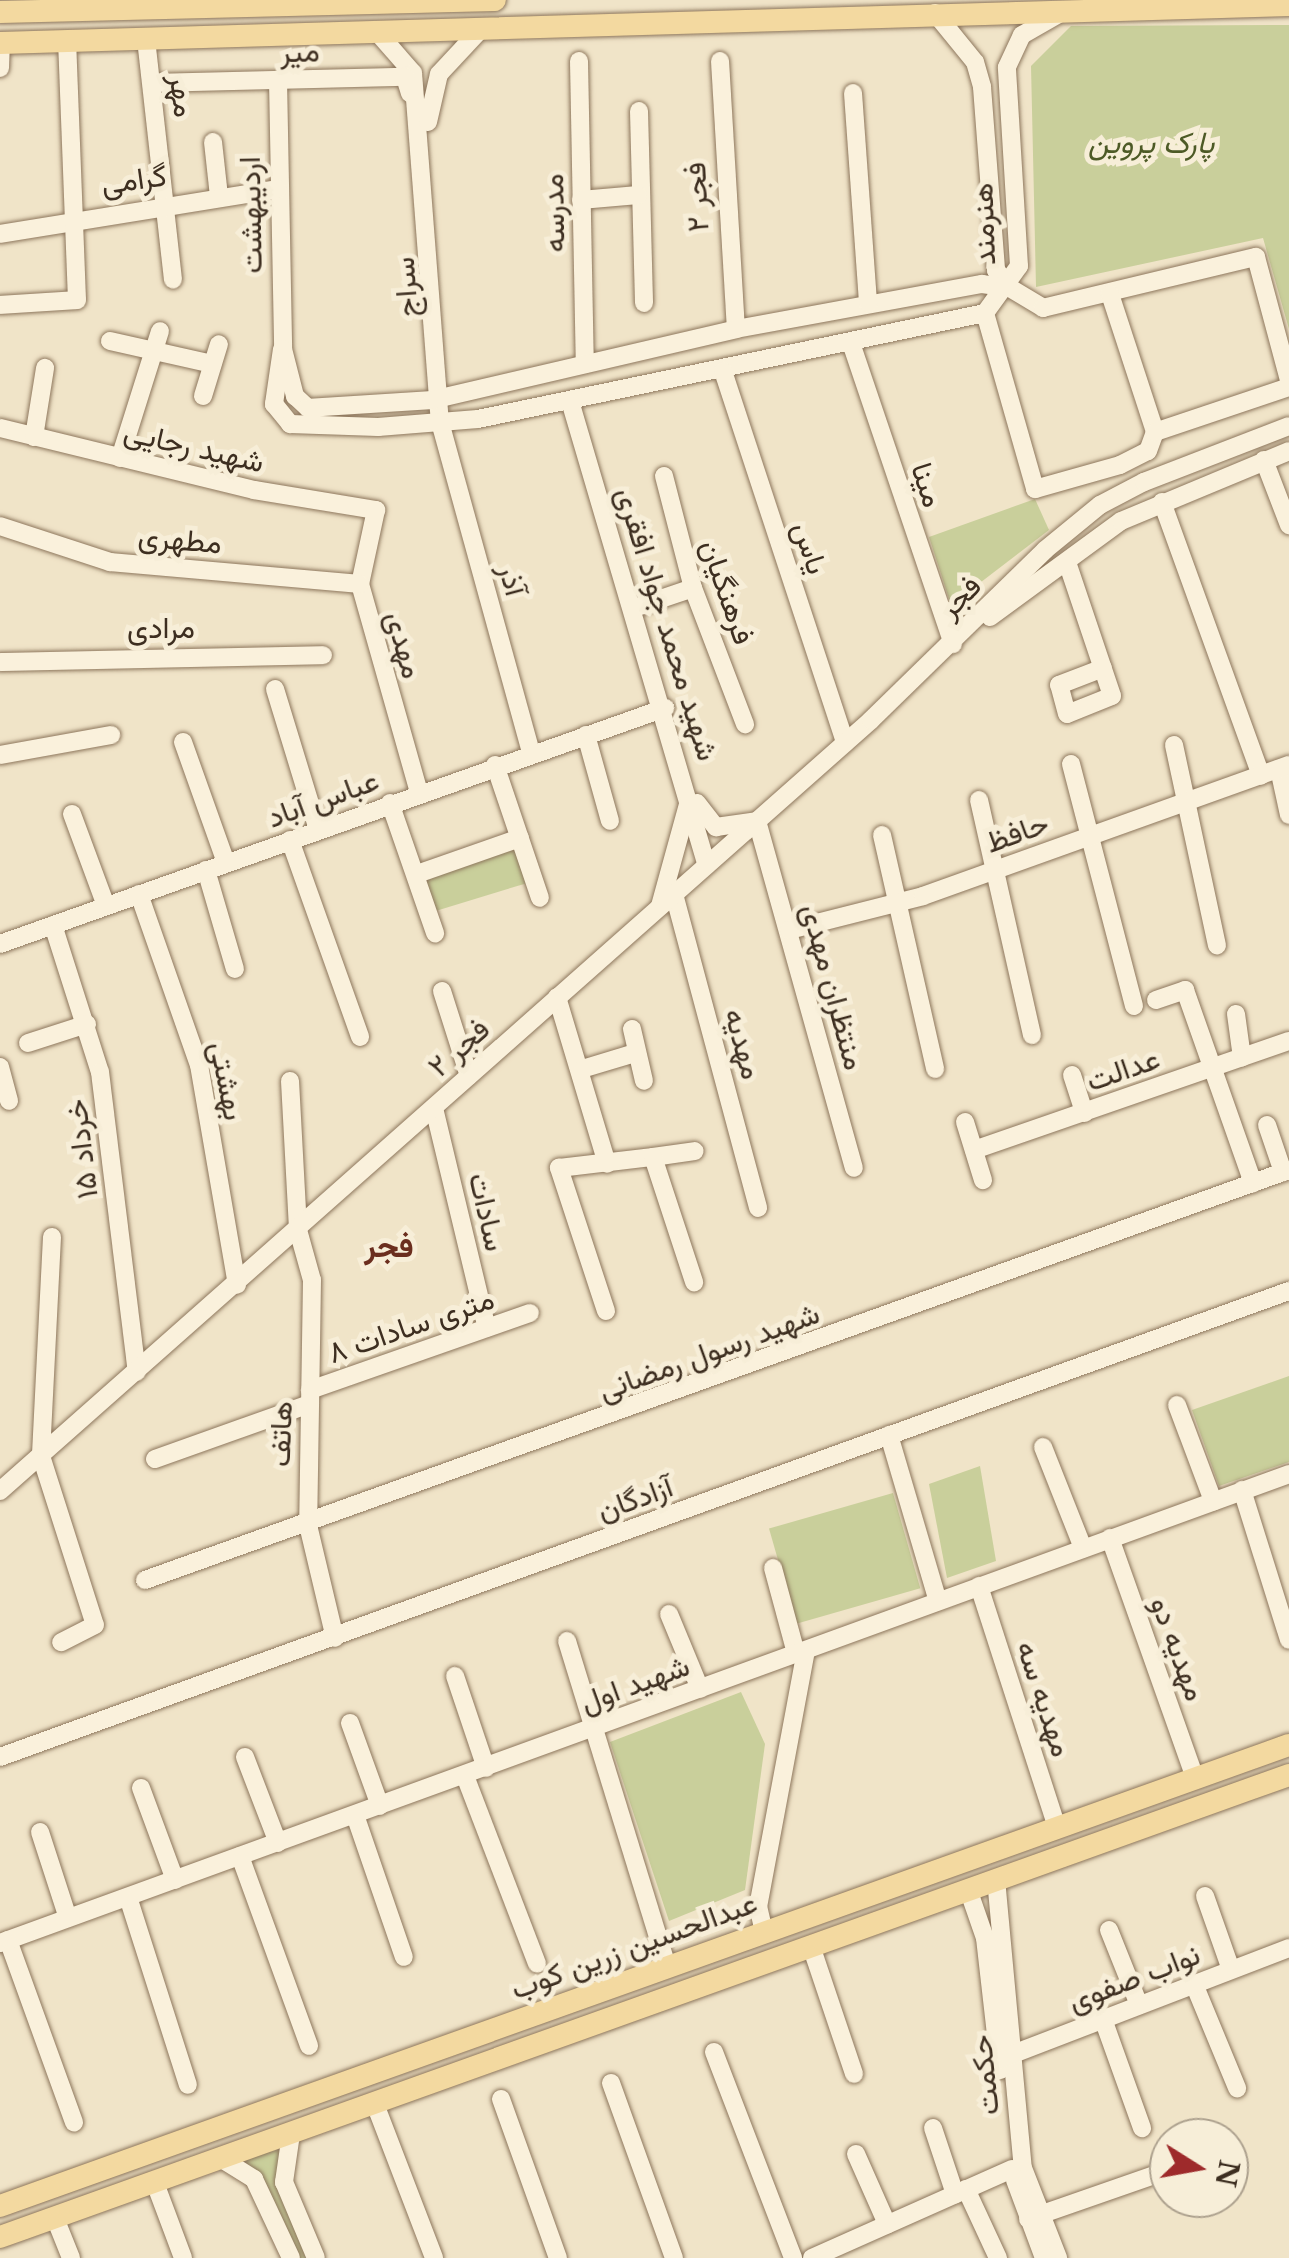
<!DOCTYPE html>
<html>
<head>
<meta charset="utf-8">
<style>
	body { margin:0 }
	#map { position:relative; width:1289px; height:2258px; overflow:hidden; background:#f0e4c8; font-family:"Libre Baskerville",Vazirmatn,serif }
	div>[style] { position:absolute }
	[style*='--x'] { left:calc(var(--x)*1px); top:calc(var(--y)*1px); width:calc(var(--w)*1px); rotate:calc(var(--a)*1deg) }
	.green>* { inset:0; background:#c9cf9b; transform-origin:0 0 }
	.roads { filter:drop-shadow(0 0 2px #8d765c) drop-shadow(0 0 2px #8d765c) }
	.minor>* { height:18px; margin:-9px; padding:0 9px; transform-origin:9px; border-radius:9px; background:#faf1dc }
	.major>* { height:22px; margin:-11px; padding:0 11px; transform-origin:11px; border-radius:11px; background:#f3d9a0 }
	span { translate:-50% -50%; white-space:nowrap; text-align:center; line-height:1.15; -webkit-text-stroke:10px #f7eed8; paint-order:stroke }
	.street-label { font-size:30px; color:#3d2e20 }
	.park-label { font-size:30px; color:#4d5a26; font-style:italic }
	.neighbourhood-label { font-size:32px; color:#6b2e1e; font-weight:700 }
	.north { position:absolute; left:1149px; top:2118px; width:100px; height:100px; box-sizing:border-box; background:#f7eed8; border:2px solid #ada18e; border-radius:50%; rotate:101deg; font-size:28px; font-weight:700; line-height:40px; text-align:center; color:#3d2e20 }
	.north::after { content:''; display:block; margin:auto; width:35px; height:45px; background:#9e2a2b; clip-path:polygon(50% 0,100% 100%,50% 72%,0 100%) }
</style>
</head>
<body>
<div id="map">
	<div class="green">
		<i style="clip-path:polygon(1289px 25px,1289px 329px,1263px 238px,1036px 287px,1031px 66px,1071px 26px)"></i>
		<i style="clip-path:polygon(1035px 499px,1049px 530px,951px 605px,929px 537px)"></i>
		<i style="left:515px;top:848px;width:37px;height:96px;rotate:73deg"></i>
		<i style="clip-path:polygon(1289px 1376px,1289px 1462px,1219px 1486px,1192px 1410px)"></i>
		<i style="clip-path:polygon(980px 1466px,996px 1561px,947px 1578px,929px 1484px)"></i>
		<i style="left:893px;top:1493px;width:99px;height:129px;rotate:74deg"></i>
		<i style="clip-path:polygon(741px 1692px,765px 1744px,745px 1890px,669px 1921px,610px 1742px)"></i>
		<i style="clip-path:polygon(282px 2149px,311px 2258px,296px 2258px,262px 2178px,241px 2159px)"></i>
	</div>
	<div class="roads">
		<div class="minor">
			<i style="--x:935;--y:13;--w:63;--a:50.8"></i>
			<i style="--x:975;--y:62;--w:26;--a:74"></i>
			<i style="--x:982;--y:87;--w:184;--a:85.6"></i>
			<i style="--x:996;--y:270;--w:23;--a:52"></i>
			<i style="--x:378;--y:33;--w:53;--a:48.8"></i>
			<i style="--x:413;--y:73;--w:350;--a:85.6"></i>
			<i style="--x:440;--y:422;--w:343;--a:74.6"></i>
			<i style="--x:146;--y:39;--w:242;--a:83.6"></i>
			<i style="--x:579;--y:61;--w:303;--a:88.9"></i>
			<i style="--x:720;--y:61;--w:268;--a:86.6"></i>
			<i style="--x:0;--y:68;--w:25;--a:-88"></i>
			<i style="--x:278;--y:80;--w:269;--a:88.9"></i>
			<i style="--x:283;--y:349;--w:49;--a:75.7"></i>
			<i style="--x:295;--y:396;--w:18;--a:43"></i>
			<i style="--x:308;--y:408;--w:124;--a:-3.7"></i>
			<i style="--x:432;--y:400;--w:312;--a:-13.1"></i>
			<i style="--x:736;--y:329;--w:250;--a:-10.4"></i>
			<i style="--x:982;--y:284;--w:28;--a:8"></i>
			<i style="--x:1010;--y:288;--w:39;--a:31"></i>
			<i style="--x:1043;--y:308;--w:219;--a:-13.5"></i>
			<i style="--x:1256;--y:257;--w:127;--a:75"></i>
			<i style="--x:152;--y:83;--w:253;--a:-1.4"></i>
			<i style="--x:405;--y:77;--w:17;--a:73"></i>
			<i style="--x:853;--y:93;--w:211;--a:85.9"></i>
			<i style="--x:639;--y:111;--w:192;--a:88.5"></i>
			<i style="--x:428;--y:122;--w:49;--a:-77.1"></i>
			<i style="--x:439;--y:74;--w:62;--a:-47"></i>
			<i style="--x:213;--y:142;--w:54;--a:83.7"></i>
			<i style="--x:581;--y:200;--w:57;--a:-5"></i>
			<i style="--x:0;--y:234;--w:281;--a:-9.2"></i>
			<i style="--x:1110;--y:294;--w:145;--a:71.9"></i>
			<i style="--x:0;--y:305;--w:77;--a:-3.7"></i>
			<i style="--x:77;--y:300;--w:259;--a:-92.2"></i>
			<i style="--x:985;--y:313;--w:183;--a:74.1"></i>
			<i style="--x:1035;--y:489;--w:88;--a:-15.8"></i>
			<i style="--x:1120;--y:465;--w:31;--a:-27"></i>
			<i style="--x:1148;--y:451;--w:20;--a:-70"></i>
			<i style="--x:1155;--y:432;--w:141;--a:-18.6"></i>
			<i style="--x:110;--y:341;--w:105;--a:12.7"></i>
			<i style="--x:851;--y:343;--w:318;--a:71.3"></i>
			<i style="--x:282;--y:349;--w:56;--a:98.3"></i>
			<i style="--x:274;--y:404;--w:26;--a:51"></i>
			<i style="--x:290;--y:424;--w:88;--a:2"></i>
			<i style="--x:378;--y:427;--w:100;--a:-4.6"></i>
			<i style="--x:478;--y:419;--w:518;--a:-11.81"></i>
			<i style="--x:985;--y:313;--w:58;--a:-54.1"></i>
			<i style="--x:1019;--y:266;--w:199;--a:-93.5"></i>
			<i style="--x:1007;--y:67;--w:35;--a:-65"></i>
			<i style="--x:1022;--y:35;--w:46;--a:-29.9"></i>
			<i style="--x:723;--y:371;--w:391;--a:71.8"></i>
			<i style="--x:203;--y:396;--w:54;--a:-72.9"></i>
			<i style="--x:570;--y:401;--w:484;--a:73.6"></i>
			<i style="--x:0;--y:428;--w:261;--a:13.7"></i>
			<i style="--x:254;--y:490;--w:124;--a:9.3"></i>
			<i style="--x:376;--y:510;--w:76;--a:102.2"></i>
			<i style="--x:360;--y:584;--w:216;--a:74.2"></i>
			<i style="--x:34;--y:437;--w:70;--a:-80.9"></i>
			<i style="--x:120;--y:458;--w:133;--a:-72.5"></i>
			<i style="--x:1264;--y:460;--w:70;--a:69"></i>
			<i style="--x:664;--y:476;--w:116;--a:75.5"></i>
			<i style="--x:693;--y:588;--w:146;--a:69.1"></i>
			<i style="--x:1162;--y:502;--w:291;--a:70.1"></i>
			<i style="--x:0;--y:526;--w:116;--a:18.1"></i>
			<i style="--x:110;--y:562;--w:251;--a:5"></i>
			<i style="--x:1067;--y:562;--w:141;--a:71.4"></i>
			<i style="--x:1112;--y:696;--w:48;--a:158.2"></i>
			<i style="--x:1067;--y:714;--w:30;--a:-105"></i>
			<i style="--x:1059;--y:685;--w:47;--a:-21.1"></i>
			<i style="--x:634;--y:608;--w:62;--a:-18.7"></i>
			<i style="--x:990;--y:617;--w:162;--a:-36.2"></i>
			<i style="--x:1121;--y:521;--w:182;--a:-22.6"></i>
			<i style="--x:0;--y:662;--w:323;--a:-1.2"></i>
			<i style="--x:275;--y:689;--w:147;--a:73"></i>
			<i style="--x:586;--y:735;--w:89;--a:74.4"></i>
			<i style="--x:183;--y:742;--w:128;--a:70.4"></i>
			<i style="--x:1174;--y:745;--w:205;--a:77.9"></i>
			<i style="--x:0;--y:755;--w:113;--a:-10.2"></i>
			<i style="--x:1071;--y:764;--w:250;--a:75.4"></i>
			<i style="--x:495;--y:765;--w:140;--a:71.3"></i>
			<i style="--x:1279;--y:769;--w:47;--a:77.7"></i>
			<i style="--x:979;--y:800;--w:241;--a:77.3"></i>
			<i style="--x:390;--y:803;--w:138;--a:70.9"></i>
			<i style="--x:697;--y:803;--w:31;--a:52"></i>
			<i style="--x:716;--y:827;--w:41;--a:-8.3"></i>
			<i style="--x:757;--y:821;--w:360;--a:74.4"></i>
			<i style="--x:72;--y:814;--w:98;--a:69.7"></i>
			<i style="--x:882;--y:835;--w:240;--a:77.2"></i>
			<i style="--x:290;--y:840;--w:209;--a:70.4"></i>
			<i style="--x:206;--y:870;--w:103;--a:73.7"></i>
			<i style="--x:417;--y:874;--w:109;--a:-19.3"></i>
			<i style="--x:139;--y:894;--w:181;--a:70.7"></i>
			<i style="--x:199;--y:1065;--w:223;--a:80.2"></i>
			<i style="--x:674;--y:894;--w:325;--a:75"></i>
			<i style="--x:660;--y:906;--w:109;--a:-74.6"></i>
			<i style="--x:53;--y:925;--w:154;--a:72.3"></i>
			<i style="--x:100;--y:1072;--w:302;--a:83"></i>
			<i style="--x:789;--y:930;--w:138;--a:-14.2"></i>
			<i style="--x:923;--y:896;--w:389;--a:-19.7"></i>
			<i style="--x:0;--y:944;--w:706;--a:-19.54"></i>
			<i style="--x:442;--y:991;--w:89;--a:72.4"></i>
			<i style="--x:557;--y:997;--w:174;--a:73.3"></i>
			<i style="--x:1156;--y:1000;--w:31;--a:-19"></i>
			<i style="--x:1185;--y:990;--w:205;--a:70.6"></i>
			<i style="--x:1236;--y:1014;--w:44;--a:82.2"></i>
			<i style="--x:632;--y:1029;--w:53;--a:77"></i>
			<i style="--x:28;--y:1043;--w:62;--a:-17.9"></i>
			<i style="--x:0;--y:1067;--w:35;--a:75"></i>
			<i style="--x:582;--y:1069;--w:55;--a:-16.8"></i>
			<i style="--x:1072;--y:1075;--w:40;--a:72"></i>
			<i style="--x:290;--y:1081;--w:149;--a:86.9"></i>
			<i style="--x:298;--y:1230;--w:52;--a:74.4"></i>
			<i style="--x:312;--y:1280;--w:245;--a:90.9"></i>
			<i style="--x:308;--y:1525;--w:116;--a:76.6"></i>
			<i style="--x:434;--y:1108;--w:226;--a:76.5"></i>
			<i style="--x:965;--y:1122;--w:61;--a:72.8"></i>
			<i style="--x:1267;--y:1125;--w:50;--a:71.2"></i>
			<i style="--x:974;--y:1150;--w:333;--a:-19.1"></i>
			<i style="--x:653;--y:1157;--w:42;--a:-8.1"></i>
			<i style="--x:52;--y:1237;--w:219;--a:92.9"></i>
			<i style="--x:41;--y:1456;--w:177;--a:72.3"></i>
			<i style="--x:95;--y:1625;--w:38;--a:153"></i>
			<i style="--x:606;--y:1311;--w:151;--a:-108.2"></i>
			<i style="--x:559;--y:1168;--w:95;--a:-6.7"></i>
			<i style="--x:653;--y:1157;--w:132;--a:71.8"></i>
			<i style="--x:310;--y:1390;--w:233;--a:-19.3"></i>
			<i style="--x:1177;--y:1405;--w:103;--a:69.4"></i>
			<i style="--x:889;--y:1435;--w:173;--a:73.6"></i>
			<i style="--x:1043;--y:1447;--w:109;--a:68.4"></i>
			<i style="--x:155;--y:1459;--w:161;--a:-19.6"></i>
			<i style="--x:1242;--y:1490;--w:157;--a:72.6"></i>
			<i style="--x:0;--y:1491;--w:1163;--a:-41.51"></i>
			<i style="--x:871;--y:720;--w:243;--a:-44.3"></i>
			<i style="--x:1045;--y:550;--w:71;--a:-39.3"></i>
			<i style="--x:1100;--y:505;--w:50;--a:-27.6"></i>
			<i style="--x:1144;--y:482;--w:155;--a:-21.1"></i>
			<i style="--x:1110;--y:1538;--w:255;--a:70.5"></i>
			<i style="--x:773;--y:1568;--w:88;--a:74.9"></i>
			<i style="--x:145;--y:1580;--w:1215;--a:-19.72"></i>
			<i style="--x:979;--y:1586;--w:254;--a:72.1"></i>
			<i style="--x:669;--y:1614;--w:81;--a:67.5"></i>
			<i style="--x:567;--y:1641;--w:340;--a:72.9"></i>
			<i style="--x:455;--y:1676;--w:97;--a:71.4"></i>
			<i style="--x:350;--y:1723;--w:88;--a:70.1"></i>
			<i style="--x:0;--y:1757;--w:1371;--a:-19.88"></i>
			<i style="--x:245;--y:1757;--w:92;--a:69"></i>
			<i style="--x:465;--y:1776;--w:201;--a:69"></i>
			<i style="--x:141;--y:1788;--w:98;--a:69.7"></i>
			<i style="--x:355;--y:1815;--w:150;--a:71"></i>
			<i style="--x:40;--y:1832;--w:90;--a:72"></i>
			<i style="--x:240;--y:1856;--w:202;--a:70"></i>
			<i style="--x:996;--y:1879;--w:290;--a:84.7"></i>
			<i style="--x:1023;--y:2168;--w:97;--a:68.7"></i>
			<i style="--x:968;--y:1889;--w:52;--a:70.9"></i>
			<i style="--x:985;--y:1938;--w:133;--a:83.5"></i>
			<i style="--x:1205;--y:1896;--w:78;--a:70.6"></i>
			<i style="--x:128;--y:1897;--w:197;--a:72.3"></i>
			<i style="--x:1109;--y:1930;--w:81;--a:68.2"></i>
			<i style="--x:764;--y:1932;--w:26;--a:-103"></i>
			<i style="--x:758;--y:1907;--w:261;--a:-79.4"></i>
			<i style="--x:8;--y:1940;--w:194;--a:70.1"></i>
			<i style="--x:0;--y:1943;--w:1372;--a:-19.99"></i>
			<i style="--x:811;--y:1946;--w:135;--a:71.4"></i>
			<i style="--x:1194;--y:1984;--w:113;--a:67.5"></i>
			<i style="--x:1103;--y:2019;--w:116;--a:70.3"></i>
			<i style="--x:714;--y:2052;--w:221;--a:69"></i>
			<i style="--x:1000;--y:2059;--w:310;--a:-21"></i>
			<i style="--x:611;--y:2083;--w:186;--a:70.2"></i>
			<i style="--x:501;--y:2099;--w:169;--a:70.3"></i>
			<i style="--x:375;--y:2104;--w:165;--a:69"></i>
			<i style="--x:933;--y:2128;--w:70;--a:71.6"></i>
			<i style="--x:291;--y:2134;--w:49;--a:98.3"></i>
			<i style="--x:284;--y:2182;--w:82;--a:67.2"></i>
			<i style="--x:856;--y:2154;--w:77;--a:66.1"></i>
			<i style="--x:222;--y:2159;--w:38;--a:32"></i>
			<i style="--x:254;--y:2179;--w:87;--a:64.9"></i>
			<i style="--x:1015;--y:2180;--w:83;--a:69.6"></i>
			<i style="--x:155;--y:2183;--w:80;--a:69.5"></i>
			<i style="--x:966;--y:2189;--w:76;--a:65.1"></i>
			<i style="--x:55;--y:2218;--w:43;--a:68.2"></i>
			<i style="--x:1028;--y:2219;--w:149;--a:-19.2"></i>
			<i style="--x:812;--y:2258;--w:219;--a:-24"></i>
		</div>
		<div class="major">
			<i style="--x:0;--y:12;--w:495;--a:-1.4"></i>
			<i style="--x:0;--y:43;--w:1290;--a:-1.69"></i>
			<i style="--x:0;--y:2206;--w:1369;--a:-19.68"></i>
			<i style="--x:0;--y:2237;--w:1369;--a:-19.72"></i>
		</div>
	</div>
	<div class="street-label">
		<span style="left:300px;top:52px;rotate:-1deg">میر</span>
		<span style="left:182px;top:96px;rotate:83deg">مهر</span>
		<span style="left:134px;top:180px;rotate:-8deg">گرامی</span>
		<span style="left:697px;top:197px;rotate:-93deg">فجر ۲</span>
		<span style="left:554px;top:213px;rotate:-91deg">مدرسه</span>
		<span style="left:251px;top:215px;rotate:-91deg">اردیبهشت</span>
		<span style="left:984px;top:224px;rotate:-92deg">هنرمند</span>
		<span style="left:406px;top:287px;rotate:-94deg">سراج</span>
		<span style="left:194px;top:447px;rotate:13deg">شهید رجایی</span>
		<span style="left:927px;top:485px;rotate:72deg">مینا</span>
		<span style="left:180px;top:540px;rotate:5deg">مطهری</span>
		<span style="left:810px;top:548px;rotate:72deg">یاس</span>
		<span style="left:512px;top:580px;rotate:75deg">آذر</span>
		<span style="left:727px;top:592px;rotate:71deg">فرهنگیان</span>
		<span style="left:960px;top:597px;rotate:-45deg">فجر</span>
		<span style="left:667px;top:624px;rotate:73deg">شهید محمد جواد افقری</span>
		<span style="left:161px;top:628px">مرادی</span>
		<span style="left:404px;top:645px;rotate:75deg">مهدی</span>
		<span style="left:323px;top:799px;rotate:-20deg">عباس آباد</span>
		<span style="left:1017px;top:833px;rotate:-20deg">حافظ</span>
		<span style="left:833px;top:987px;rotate:75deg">منتظران مهدی</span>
		<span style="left:743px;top:1044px;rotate:75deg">مهدیه</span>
		<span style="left:459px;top:1048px;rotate:-42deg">فجر ۲</span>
		<span style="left:1123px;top:1070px;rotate:-19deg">عدالت</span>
		<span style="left:227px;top:1081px;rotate:79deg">بهشتی</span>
		<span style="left:82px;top:1149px;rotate:-97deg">۱۵ خرداد</span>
		<span style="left:487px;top:1212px;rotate:77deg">سادات</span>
		<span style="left:411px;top:1326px;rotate:-19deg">۸ متری سادات</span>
		<span style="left:709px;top:1352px;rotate:-20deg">شهید رسول رمضانی</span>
		<span style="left:281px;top:1434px;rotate:-88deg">هاتف</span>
		<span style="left:635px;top:1499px;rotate:-20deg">آزادگان</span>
		<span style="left:1178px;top:1649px;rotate:70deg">مهدیه دو</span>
		<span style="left:635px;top:1684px;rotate:-20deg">شهید اول</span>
		<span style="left:1044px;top:1699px;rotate:72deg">مهدیه سه</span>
		<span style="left:634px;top:1946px;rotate:-20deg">عبدالحسین زرین کوب</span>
		<span style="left:1134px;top:1978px;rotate:-21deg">نواب صفوی</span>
		<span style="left:985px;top:2075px;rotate:-96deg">حکمت</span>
	</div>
	<div class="park-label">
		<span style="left:1151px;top:143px">پارک پروین</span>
	</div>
	<div class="neighbourhood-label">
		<span style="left:389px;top:1246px">فجر</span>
	</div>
	<div class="north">N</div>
</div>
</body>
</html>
